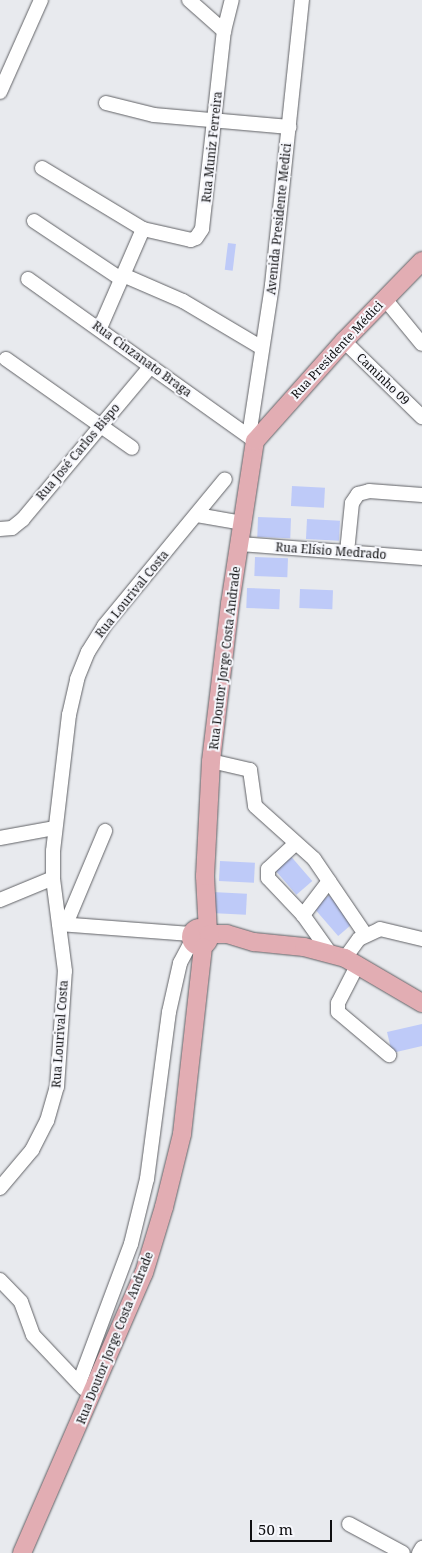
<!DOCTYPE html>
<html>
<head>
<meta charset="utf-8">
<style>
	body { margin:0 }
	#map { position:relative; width:422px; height:1553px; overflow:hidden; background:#e8eaee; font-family:"Noto Serif",serif }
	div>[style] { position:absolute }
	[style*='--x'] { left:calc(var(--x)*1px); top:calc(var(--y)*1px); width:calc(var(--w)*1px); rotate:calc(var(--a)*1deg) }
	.building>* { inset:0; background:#becaf8; transform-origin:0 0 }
	.roads { filter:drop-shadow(0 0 1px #616266) drop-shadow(0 0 1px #616266) }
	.minor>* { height:14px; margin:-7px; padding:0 7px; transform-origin:7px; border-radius:7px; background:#fff }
	.major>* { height:18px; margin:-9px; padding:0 9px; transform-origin:9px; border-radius:9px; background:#e2adb3 }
	.major>.ring { margin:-9px; padding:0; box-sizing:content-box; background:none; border:18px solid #e2adb3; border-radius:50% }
	span { translate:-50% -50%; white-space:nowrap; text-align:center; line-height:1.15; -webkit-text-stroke:4px #f6f7fc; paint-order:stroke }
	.street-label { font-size:12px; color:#0f0f11 }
	.scale { position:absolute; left:250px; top:1520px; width:82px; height:22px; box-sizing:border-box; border:2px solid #0f0f11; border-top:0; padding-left:6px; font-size:15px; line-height:18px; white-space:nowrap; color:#0f0f11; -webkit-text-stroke:4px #f6f7fc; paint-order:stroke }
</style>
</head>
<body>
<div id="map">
	<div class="building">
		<i style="left:228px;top:243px;width:8px;height:27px;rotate:7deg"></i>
		<i style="left:292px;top:486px;width:33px;height:20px;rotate:3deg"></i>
		<i style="left:258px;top:517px;width:33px;height:20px;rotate:2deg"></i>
		<i style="left:307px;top:519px;width:33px;height:20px;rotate:3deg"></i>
		<i style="left:255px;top:557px;width:33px;height:19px;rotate:2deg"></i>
		<i style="left:247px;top:588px;width:33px;height:20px;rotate:2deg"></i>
		<i style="left:300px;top:589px;width:33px;height:19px;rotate:2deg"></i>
		<i style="left:288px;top:853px;width:37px;height:21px;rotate:49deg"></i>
		<i style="left:220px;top:861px;width:35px;height:20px;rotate:3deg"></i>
		<i style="left:212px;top:892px;width:35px;height:21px;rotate:3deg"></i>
		<i style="left:329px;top:895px;width:37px;height:20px;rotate:49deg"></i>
		<i style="clip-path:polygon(422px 1024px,422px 1046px,392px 1053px,387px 1032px)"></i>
	</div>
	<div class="roads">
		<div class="minor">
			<i style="--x:189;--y:0;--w:47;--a:41.5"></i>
			<i style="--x:0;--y:92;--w:101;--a:-66"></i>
			<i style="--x:106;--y:103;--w:49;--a:14"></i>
			<i style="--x:154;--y:115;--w:136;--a:5.1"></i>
			<i style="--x:42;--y:168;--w:118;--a:31.1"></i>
			<i style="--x:143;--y:229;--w:49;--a:12.9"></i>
			<i style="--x:191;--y:240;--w:5;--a:-22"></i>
			<i style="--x:196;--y:238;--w:11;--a:-56"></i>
			<i style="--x:202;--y:229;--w:199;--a:-83.7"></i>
			<i style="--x:224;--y:31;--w:32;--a:-76"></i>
			<i style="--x:34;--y:221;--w:105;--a:33.7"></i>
			<i style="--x:123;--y:275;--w:65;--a:23.4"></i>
			<i style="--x:183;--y:301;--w:92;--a:30.7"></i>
			<i style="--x:28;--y:279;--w:279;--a:35.5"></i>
			<i style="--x:385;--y:299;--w:58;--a:50.6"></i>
			<i style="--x:100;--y:328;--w:108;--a:-66.5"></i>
			<i style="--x:344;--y:341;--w:109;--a:44.3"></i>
			<i style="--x:6;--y:359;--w:154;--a:35.2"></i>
			<i style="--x:249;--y:436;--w:153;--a:-81.3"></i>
			<i style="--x:272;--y:285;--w:287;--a:-84"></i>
			<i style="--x:197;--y:515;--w:47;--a:9.9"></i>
			<i style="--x:0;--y:529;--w:12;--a:-5"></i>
			<i style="--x:12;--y:528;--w:14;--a:-39"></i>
			<i style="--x:23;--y:519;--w:199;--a:-50.1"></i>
			<i style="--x:240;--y:544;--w:183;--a:4.4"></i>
			<i style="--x:347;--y:552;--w:49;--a:-84.2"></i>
			<i style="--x:352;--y:503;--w:11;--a:-56"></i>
			<i style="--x:358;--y:494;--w:11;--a:-15"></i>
			<i style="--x:369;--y:491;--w:53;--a:4.3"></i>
			<i style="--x:211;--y:761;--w:40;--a:13"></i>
			<i style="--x:250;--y:770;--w:36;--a:82"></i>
			<i style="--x:255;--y:806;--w:79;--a:41.9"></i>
			<i style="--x:314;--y:859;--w:91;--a:55.8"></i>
			<i style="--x:0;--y:838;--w:56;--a:-10.3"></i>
			<i style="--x:295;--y:844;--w:37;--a:137"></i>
			<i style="--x:268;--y:869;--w:9;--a:90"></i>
			<i style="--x:268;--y:878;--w:51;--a:46.6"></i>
			<i style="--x:329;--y:881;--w:43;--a:127.4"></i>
			<i style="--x:303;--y:915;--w:47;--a:54.6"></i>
			<i style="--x:0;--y:900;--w:57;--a:-22.5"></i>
			<i style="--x:59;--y:924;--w:132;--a:4.3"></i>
			<i style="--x:66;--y:924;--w:101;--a:-67.2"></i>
			<i style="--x:345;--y:958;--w:24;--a:-54"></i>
			<i style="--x:359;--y:939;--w:23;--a:-25"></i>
			<i style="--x:380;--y:929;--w:43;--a:13.4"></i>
			<i style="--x:358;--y:964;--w:44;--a:117.1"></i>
			<i style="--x:338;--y:1003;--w:9;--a:90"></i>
			<i style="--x:338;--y:1012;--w:67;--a:40.1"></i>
			<i style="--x:0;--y:1188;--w:50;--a:-49.9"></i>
			<i style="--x:32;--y:1150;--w:33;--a:-63"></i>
			<i style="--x:47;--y:1121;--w:35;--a:-74"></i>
			<i style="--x:57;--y:1087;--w:116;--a:-86.1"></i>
			<i style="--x:65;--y:971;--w:94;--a:-97.4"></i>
			<i style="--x:53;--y:878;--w:27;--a:-90"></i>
			<i style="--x:53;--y:851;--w:137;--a:-83.3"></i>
			<i style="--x:69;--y:715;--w:37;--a:-77"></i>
			<i style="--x:77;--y:679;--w:29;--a:-68"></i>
			<i style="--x:88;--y:652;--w:31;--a:-58"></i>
			<i style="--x:104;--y:626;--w:190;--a:-50.5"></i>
			<i style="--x:0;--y:1280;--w:30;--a:46"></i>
			<i style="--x:21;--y:1302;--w:35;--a:70"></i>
			<i style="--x:33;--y:1335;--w:74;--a:46.6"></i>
			<i style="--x:79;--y:1383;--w:148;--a:-69.5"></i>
			<i style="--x:131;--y:1244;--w:67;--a:-76.2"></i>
			<i style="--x:147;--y:1179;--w:168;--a:-82.5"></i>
			<i style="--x:169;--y:1012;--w:50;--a:-77.3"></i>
			<i style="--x:180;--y:963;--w:24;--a:-62"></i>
			<i style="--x:349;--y:1524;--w:61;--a:28.2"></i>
			<i style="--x:419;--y:1553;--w:6;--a:-59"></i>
		</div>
		<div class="major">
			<i class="ring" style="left:191px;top:928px;width:0;height:0"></i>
			<i style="--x:208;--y:932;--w:56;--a:-93.1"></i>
			<i style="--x:205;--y:876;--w:115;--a:-87"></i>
			<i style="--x:211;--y:761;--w:158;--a:-83.1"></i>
			<i style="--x:230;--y:604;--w:165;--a:-81.3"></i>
			<i style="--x:255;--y:441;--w:134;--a:-48.3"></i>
			<i style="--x:344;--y:341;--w:112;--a:-45.7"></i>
			<i style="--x:209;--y:934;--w:18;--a:0"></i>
			<i style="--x:227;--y:934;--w:28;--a:17"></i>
			<i style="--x:254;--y:942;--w:50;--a:5.7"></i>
			<i style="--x:304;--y:947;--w:42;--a:15"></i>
			<i style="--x:345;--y:958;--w:89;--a:30.3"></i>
			<i style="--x:22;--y:1553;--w:305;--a:-66.5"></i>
			<i style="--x:144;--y:1273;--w:69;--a:-73.1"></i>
			<i style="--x:164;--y:1207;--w:75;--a:-76.1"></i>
			<i style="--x:182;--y:1134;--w:188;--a:-83.6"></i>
		</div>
	</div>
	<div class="street-label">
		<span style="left:212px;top:147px;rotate:-84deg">Rua Muniz Ferreira</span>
		<span style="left:279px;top:219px;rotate:-84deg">Avenida Presidente Medici</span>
		<span style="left:337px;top:350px;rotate:-47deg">Rua Presidente Médici</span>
		<span style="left:142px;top:359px;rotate:36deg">Rua Cinzanato Braga</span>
		<span style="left:383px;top:379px;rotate:44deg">Caminho 09</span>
		<span style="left:78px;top:452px;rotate:-50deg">Rua José Carlos Bispo</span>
		<span style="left:331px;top:551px;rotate:4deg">Rua Elísio Medrado</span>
		<span style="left:132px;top:594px;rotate:-51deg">Rua Lourival Costa</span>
		<span style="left:225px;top:658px;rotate:-83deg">Rua Doutor Jorge Costa Andrade</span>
		<span style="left:60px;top:1034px;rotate:-86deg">Rua Lourival Costa</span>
		<span style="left:115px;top:1338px;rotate:-68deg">Rua Doutor Jorge Costa Andrade</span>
	</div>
	<div class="scale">50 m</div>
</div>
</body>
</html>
